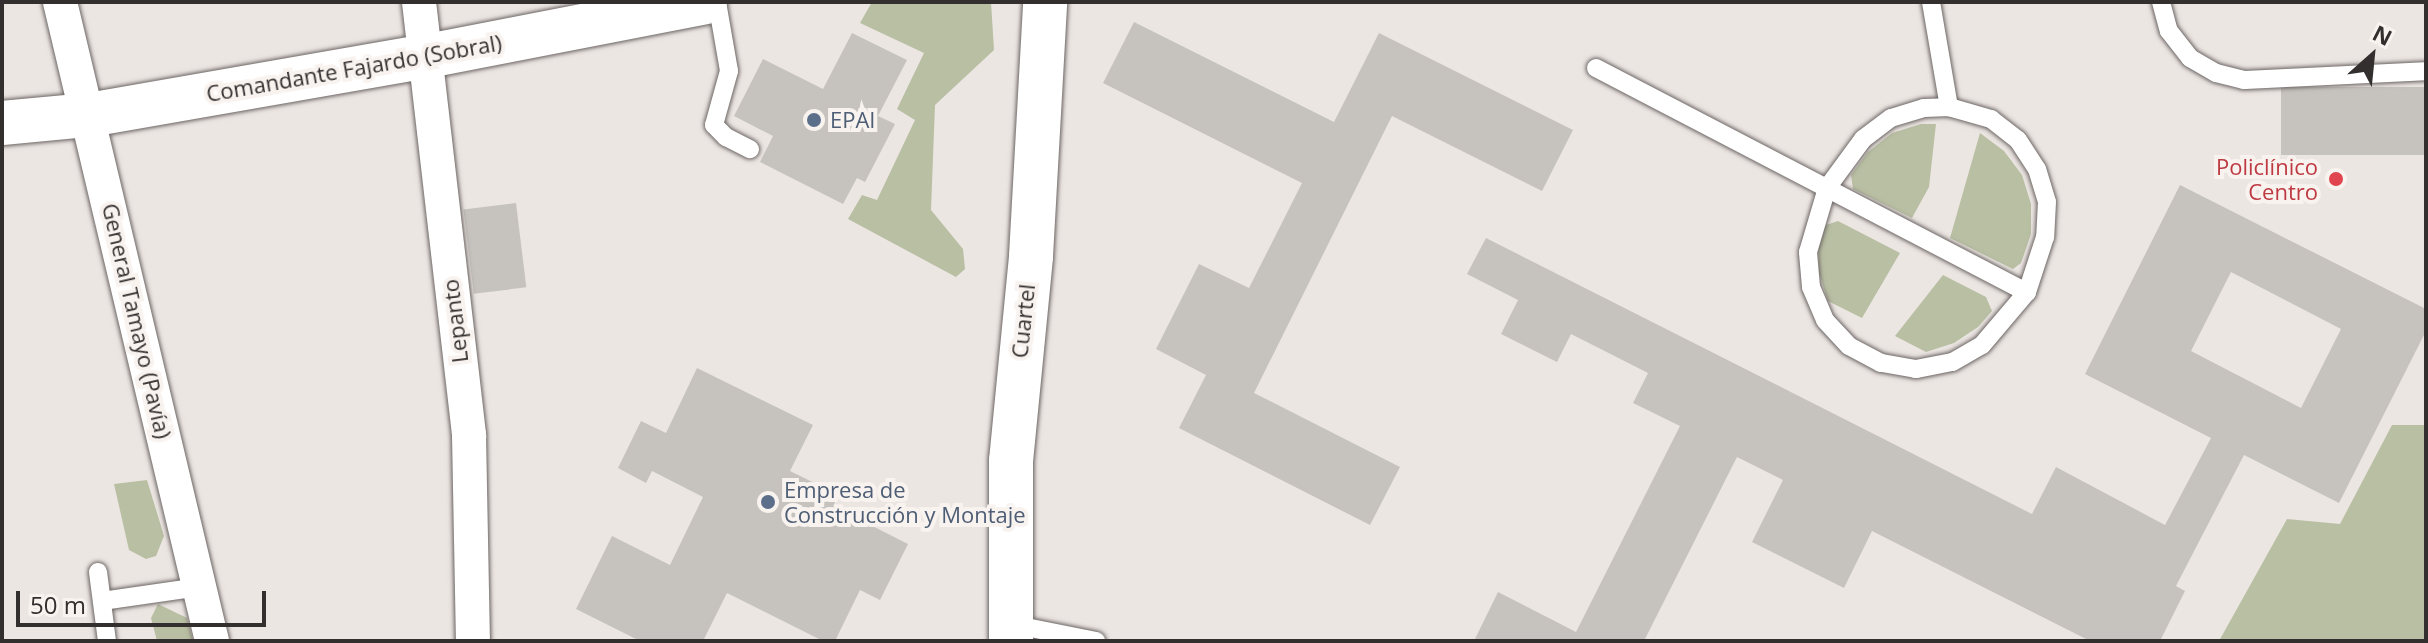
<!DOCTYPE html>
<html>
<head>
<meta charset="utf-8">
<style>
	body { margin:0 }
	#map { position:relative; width:2428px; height:643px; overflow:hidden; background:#ece6e3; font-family:"Open Sans",sans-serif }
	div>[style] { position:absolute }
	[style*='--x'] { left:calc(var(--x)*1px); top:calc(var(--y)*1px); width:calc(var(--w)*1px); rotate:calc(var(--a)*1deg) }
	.green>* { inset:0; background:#b9bfa3 }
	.building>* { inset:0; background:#c6c3be; transform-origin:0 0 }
	.roads { filter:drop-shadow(0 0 2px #6c6664) drop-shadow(0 0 2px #6c6664) }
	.service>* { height:18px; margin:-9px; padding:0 9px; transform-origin:9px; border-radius:9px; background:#fff }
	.minor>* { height:34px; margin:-17px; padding:0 17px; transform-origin:17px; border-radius:17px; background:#fff }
	.tertiary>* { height:44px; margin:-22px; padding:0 22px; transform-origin:22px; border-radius:22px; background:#fff }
	.secondary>* { height:44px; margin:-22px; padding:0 22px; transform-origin:22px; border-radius:22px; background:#fff }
	.dots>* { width:22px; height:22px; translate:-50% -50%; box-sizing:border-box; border:4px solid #f9f3f0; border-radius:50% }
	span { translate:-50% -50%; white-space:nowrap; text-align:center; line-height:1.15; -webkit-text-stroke:8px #f9f3f0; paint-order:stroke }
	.street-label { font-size:22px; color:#322f2e }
	.service-label { font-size:22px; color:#4e5e75 }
	.left { translate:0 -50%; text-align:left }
	.health-label { font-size:22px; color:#be3a42 }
	.right { translate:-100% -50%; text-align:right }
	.frame { position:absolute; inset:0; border:4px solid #322f2e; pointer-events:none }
	.north { position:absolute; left:2332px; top:16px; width:80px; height:80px; -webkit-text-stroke:6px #f9f3f0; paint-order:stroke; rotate:27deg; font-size:22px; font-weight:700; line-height:32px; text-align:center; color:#322f2e }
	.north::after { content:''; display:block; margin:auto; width:28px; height:36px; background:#322f2e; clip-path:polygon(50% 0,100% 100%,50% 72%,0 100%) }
	.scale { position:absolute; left:16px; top:591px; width:250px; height:36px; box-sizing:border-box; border:4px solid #322f2e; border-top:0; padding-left:10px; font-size:24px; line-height:28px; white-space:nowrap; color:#322f2e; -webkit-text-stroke:6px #f9f3f0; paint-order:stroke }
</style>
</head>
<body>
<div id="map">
	<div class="green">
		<i style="clip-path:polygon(872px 2px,991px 2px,994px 50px,935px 105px,931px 210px,963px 249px,965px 269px,956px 277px,848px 219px,862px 195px,877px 200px,915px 120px,897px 109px,924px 53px,860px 23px)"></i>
		<i style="clip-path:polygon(1921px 124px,1936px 124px,1929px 187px,1912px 218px,1853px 189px,1851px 175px,1868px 152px,1892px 133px)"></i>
		<i style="clip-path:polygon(1980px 133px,2004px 151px,2022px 175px,2031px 204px,2031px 234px,2021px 263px,2013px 269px,1950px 238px)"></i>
		<i style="clip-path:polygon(1838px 221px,1900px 253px,1862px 318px,1828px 301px,1819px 273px,1818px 243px,1826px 225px)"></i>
		<i style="clip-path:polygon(1943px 275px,1986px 297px,1992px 311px,1978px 327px,1954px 343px,1926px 352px,1895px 336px)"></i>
		<i style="clip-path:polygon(2392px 425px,2426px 425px,2426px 641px,2219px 641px,2287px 519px,2340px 524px)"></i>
		<i style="clip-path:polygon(147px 480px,164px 536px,156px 556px,146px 559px,129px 550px,114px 484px)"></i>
		<i style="clip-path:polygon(158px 604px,187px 618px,193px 641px,157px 641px,151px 618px)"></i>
	</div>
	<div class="building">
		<i style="clip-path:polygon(1134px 22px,1334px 122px,1379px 33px,1573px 130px,1542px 191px,1392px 116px,1254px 393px,1400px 467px,1370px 525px,1179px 428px,1206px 375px,1156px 349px,1199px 264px,1249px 288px,1302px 183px,1103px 83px)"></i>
		<i style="clip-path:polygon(852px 33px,907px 60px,878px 116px,895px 124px,865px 182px,857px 178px,843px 204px,760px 162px,773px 136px,734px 116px,763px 59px,823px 89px)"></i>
		<i style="left:2426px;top:87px;width:68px;height:145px;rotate:90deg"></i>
		<i style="clip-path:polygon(evenodd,2180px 185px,2426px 309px,2426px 331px,2339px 503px,2244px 455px,2176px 586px,2185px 591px,2160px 641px,2090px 641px,1872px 531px,1844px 588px,1752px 542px,1783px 480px,1737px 457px,1644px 641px,1474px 641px,1498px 592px,1576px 632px,1680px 426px,1633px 403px,1648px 373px,1571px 334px,1557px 362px,1501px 334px,1518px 300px,1467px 274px,1486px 238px,2032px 514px,2056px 467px,2165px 525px,2211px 438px,2085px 374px,2180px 185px,2231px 272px,2341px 329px,2301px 408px,2191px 351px,2231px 272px)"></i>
		<i style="left:516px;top:203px;width:85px;height:53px;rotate:83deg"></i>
		<i style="clip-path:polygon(697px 368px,813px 425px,790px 471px,839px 495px,833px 506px,908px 544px,880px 600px,860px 590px,835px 641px,823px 641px,727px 593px,703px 641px,640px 641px,576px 609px,612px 536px,670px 565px,703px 497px,652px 471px,646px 483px,618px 468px,641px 421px,666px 433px)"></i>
	</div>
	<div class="roads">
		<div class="service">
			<i style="--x:717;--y:2;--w:70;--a:80.1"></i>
			<i style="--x:729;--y:71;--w:56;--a:105.5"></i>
			<i style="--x:714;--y:125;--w:17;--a:45"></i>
			<i style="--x:726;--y:137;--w:27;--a:27"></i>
			<i style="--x:1931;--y:2;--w:107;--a:80.3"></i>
			<i style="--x:2161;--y:2;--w:30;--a:75"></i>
			<i style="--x:2169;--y:31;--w:34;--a:52"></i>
			<i style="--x:2190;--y:58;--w:30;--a:30"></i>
			<i style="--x:2216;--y:73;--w:29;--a:14"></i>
			<i style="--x:2244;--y:80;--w:182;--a:-2.8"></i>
			<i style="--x:1596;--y:68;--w:486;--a:27.5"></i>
			<i style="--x:1949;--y:107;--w:44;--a:15.9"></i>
			<i style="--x:1991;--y:119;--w:34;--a:38"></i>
			<i style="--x:2018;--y:140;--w:35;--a:57"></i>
			<i style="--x:2037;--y:169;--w:34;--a:73"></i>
			<i style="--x:2047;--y:202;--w:35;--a:93"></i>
			<i style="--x:2045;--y:237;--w:58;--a:108.1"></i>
			<i style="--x:2027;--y:292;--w:70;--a:130.3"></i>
			<i style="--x:1982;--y:345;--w:34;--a:150"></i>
			<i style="--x:1952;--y:362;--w:37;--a:169"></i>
			<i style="--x:1916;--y:369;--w:36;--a:-170"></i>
			<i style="--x:1881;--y:363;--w:36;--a:-152"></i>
			<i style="--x:1849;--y:346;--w:35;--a:-133"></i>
			<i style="--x:1825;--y:320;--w:36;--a:-113"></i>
			<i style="--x:1811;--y:287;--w:35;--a:-95"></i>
			<i style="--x:1808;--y:252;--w:67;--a:-73.5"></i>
			<i style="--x:1827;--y:188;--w:61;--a:-53.7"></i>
			<i style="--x:1863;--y:139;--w:35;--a:-37"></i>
			<i style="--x:1891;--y:118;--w:34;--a:-17"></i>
			<i style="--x:1924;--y:108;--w:25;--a:-2"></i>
			<i style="--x:98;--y:572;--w:70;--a:82.6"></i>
			<i style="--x:102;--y:601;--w:98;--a:-8.2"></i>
			<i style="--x:1011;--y:624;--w:87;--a:11.3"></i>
		</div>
		<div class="minor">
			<i style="--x:60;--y:2;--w:657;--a:76.62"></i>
			<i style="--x:419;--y:2;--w:436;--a:83.4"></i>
			<i style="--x:469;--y:435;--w:206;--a:88.9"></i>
		</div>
		<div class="tertiary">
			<i style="--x:1011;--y:641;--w:180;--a:-90"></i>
			<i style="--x:1011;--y:461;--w:206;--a:-84.4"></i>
			<i style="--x:1031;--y:256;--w:254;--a:-86.8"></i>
		</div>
		<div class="secondary">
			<i style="--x:2;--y:123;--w:87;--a:-5.3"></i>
			<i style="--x:89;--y:115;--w:339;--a:-9.9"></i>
			<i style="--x:423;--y:57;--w:287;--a:-11"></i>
		</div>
	</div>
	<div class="dots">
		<i style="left:814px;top:120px;background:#5c6f8a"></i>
		<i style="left:2336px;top:179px;background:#e0444e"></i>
		<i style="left:768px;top:502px;background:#5c6f8a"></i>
	</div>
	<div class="street-label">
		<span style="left:354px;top:68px;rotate:-10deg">Comandante Fajardo (Sobral)</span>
		<span style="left:137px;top:321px;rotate:77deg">General Tamayo (Pavía)</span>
		<span style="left:455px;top:321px;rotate:-97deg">Lepanto</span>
		<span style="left:1023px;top:321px;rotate:-84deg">Cuartel</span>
	</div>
	<div class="service-label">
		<span class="left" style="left:830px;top:120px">EPAI</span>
		<span class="left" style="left:784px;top:502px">Empresa de<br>Construcción y Montaje</span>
	</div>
	<div class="health-label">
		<span class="right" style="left:2318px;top:179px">Policlínico<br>Centro</span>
	</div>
	<div class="frame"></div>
	<div class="north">N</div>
	<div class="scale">50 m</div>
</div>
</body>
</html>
